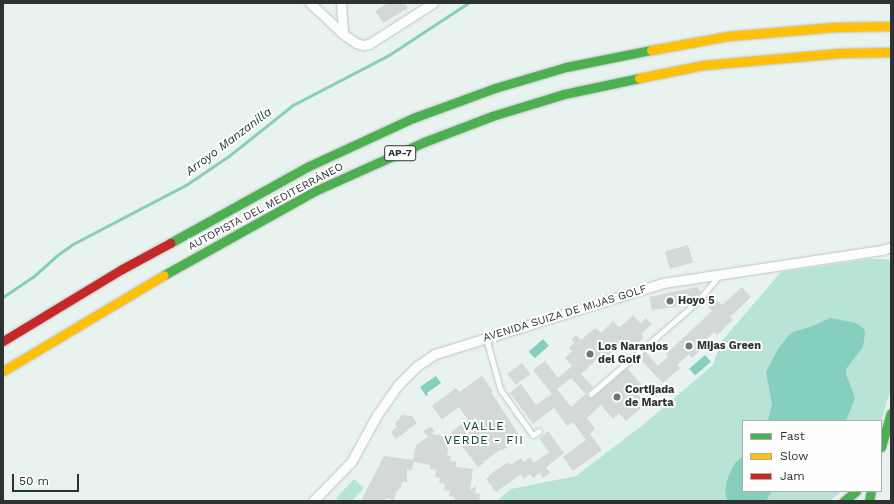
<!DOCTYPE html>
<html>
<head>
<meta charset="utf-8">
<style>
	body { margin:0 }
	#map { position:relative; width:894px; height:504px; overflow:hidden; background:#e8f2ef; font-family:"Work Sans",sans-serif }
	div>[style] { position:absolute }
	[style*='--x'] { left:calc(var(--x)*1px); top:calc(var(--y)*1px); width:calc(var(--w)*1px); rotate:calc(var(--a)*1deg) }
	.green>* { inset:0; background:#b8e4d8 }
	.water>* { inset:0; background:#86cebd; transform-origin:0 0 }
	.stream>* { height:2.5px; margin:-1.25px; padding:0 1.25px; transform-origin:1.25px; border-radius:1.25px; background:#86cebd }
	.building>* { inset:0; background:#d2d9d7; transform-origin:0 0 }
	.roads { filter:drop-shadow(0 0 1px #bec5c3) drop-shadow(0 0 1px #bec5c3) }
	.lane>* { height:4.5px; margin:-2.25px; padding:0 2.25px; transform-origin:2.25px; border-radius:2.25px; background:#fcfdfd }
	.street>* { height:9px; margin:-4.5px; padding:0 4.5px; transform-origin:4.5px; border-radius:4.5px; background:#fcfdfd }
	.fast>* { height:9px; margin:-4.5px; padding:0 4.5px; transform-origin:4.5px; border-radius:4.5px; background:#4caf50 }
	.slow>* { height:9px; margin:-4.5px; padding:0 4.5px; transform-origin:4.5px; border-radius:4.5px; background:#ffc107 }
	.jam>* { height:9px; margin:-4.5px; padding:0 4.5px; transform-origin:4.5px; border-radius:4.5px; background:#c62828 }
	.dots>* { width:11px; height:11px; translate:-50% -50%; box-sizing:border-box; border:2px solid #fefefe; border-radius:50% }
	span { translate:-50% -50%; white-space:nowrap; text-align:center; line-height:1.15; -webkit-text-stroke:4px #fefefe; paint-order:stroke }
	.shield-label span { padding:1px 3px; background:#fefefe; border:1px solid; border-radius:3px; -webkit-text-stroke-width:0 }
	.shield-label { font-size:10px; color:#2d3332; font-weight:700 }
	.street-label { font-size:11px; color:#2d3332 }
	.poi-label { font-size:11px; color:#2d3332; font-weight:700 }
	.left { translate:0 -50%; text-align:left }
	.water-label { font-size:12px; color:#08372e; font-style:italic }
	.neighbourhood-label { font-size:12px; color:#054136; letter-spacing:1px }
	.frame { position:absolute; inset:0; border:4px solid #2d3332; pointer-events:none }
	.legend { position:absolute; left:742px; top:420px; width:140px; height:72px; box-sizing:border-box; background:#fefefe; border:1px solid #aaadac; margin:0; padding:5px 7px; list-style:none; font-size:12px; color:#2d3332 }
	.legend li { display:flex; align-items:center; gap:8px; height:20px }
	.legend b { width:20px; border:1px solid #aaadac }
	.scale { position:absolute; left:12px; top:474px; width:67px; height:18px; box-sizing:border-box; border:2px solid #2d3332; border-top:0; padding-left:5px; font-size:12px; line-height:14px; white-space:nowrap; color:#2d3332; -webkit-text-stroke:3px #fefefe; paint-order:stroke }
</style>
</head>
<body>
<div id="map">
	<div class="green">
		<i style="clip-path:polygon(869px 259px,887px 259px,891px 262px,891px 389px,881px 421px,743px 421px,743px 491px,842px 491px,830px 501px,497px 501px,511px 489px,576px 476px,644px 424px,713px 365px,721px 342px,781px 272px)"></i>
		<i style="clip-path:polygon(354px 479px,364px 488px,352px 501px,340px 501px,336px 498px)"></i>
	</div>
	<div class="water">
		<i style="clip-path:polygon(830px 318px,856px 323px,864px 329px,865px 333px,863px 347px,846px 369px,846px 374px,855px 398px,846px 421px,768px 421px,772px 404px,766px 372px,778px 349px,788px 336px,793px 332px,813px 326px)"></i>
		<i style="left:543px;top:339px;width:9px;height:19px;rotate:49deg"></i>
		<i style="left:705px;top:355px;width:9px;height:21px;rotate:49deg"></i>
		<i style="clip-path:polygon(436px 376px,441px 383px,427px 393px,428px 395px,426px 396px,420px 387px)"></i>
		<i style="clip-path:polygon(743px 456px,743px 491px,772px 491px,766px 501px,729px 501px,727px 499px,725px 491px,728px 477px,735px 463px)"></i>
	</div>
	<div class="stream">
		<i style="--x:3;--y:297;--w:36;--a:-34"></i>
		<i style="--x:33;--y:277;--w:30;--a:-42"></i>
		<i style="--x:55;--y:257;--w:22;--a:-36"></i>
		<i style="--x:73;--y:244;--w:127;--a:-27.6"></i>
		<i style="--x:186;--y:185;--w:52;--a:-34"></i>
		<i style="--x:229;--y:156;--w:82;--a:-38.6"></i>
		<i style="--x:293;--y:105;--w:108;--a:-27.5"></i>
		<i style="--x:389;--y:55;--w:95;--a:-33.4"></i>
	</div>
	<div class="building">
		<i style="clip-path:polygon(388px 3px,405px 3px,408px 8px,383px 23px,375px 11px)"></i>
		<i style="left:688px;top:245px;width:18px;height:24px;rotate:74deg"></i>
		<i style="clip-path:polygon(697px 287px,701px 292px,684px 306px,652px 310px,649px 297px)"></i>
		<i style="clip-path:polygon(742px 287px,751px 297px,730px 317px,733px 320px,717px 335px,714px 332px,701px 344px,704px 347px,692px 358px,689px 354px,677px 365px,680px 368px,663px 383px,639px 358px,646px 352px,658px 366px,668px 356px,666px 354px,712px 311px,703px 301px,710px 294px,722px 305px)"></i>
		<i style="clip-path:polygon(evenodd,633px 315px,640px 323px,646px 318px,652px 324px,641px 334px,644px 337px,637px 344px,635px 342px,624px 352px,619px 346px,605px 359px,601px 355px,581px 374px,593px 387px,587px 393px,588px 397px,591px 398px,627px 368px,645px 389px,639px 394px,647px 403px,626px 421px,619px 413px,613px 419px,601px 405px,587px 418px,595px 429px,590px 434px,602px 450px,573px 471px,563px 457px,586px 440px,573px 422px,567px 426px,554px 408px,533px 424px,510px 393px,521px 384px,536px 405px,552px 394px,533px 370px,545px 361px,558px 378px,572px 366px,565px 358px,572px 351px,569px 348px,574px 343px,571px 339px,576px 335px,581px 340px,595px 328px,601px 333px,613px 321px,618px 327px,621px 326px,633px 315px,571px 378px,586px 394px,571px 407px,557px 389px,571px 378px)"></i>
		<i style="left:522px;top:363px;width:14px;height:18px;rotate:54deg"></i>
		<i style="clip-path:polygon(482px 376px,493px 391px,491px 392px,521px 438px,503px 450px,502px 449px,483px 462px,484px 463px,478px 467px,451px 432px,468px 420px,459px 407px,442px 419px,432px 406px,456px 388px,459px 392px)"></i>
		<i style="clip-path:polygon(402px 415px,412px 416px,417px 423px,396px 439px,391px 432px,397px 427px,395px 424px)"></i>
		<i style="clip-path:polygon(430px 427px,434px 430px,433px 434px,440px 435px,449px 442px,447px 456px,451px 456px,450px 461px,456px 462px,456px 467px,473px 469px,470px 490px,476px 486px,475px 493px,480px 494px,479px 501px,455px 501px,455px 497px,449px 496px,450px 491px,444px 490px,445px 484px,439px 482px,440px 478px,435px 477px,436px 470px,430px 469px,431px 465px,414px 462px,411px 471px,407px 469px,407px 482px,402px 482px,401px 487px,396px 492px,394px 500px,386px 498px,385px 501px,361px 501px,384px 456px,413px 460px,416px 445px,428px 437px,423px 431px)"></i>
		<i style="clip-path:polygon(548px 431px,564px 453px,546px 467px,550px 473px,543px 478px,540px 473px,533px 478px,530px 474px,524px 479px,521px 474px,496px 492px,486px 479px,490px 476px,489px 475px,508px 462px,510px 465px,521px 458px,524px 462px,530px 457px,534px 463px,549px 452px,539px 438px)"></i>
	</div>
	<div class="roads">
		<div class="lane">
			<i style="--x:490;--y:337;--w:7;--a:106"></i>
			<i style="--x:488;--y:344;--w:48;--a:74.2"></i>
			<i style="--x:501;--y:390;--w:55;--a:54.6"></i>
			<i style="--x:533;--y:435;--w:7;--a:-34"></i>
			<i style="--x:591;--y:394;--w:140;--a:-41"></i>
			<i style="--x:697;--y:302;--w:34;--a:-50"></i>
		</div>
		<div class="street">
			<i style="--x:310;--y:3;--w:45;--a:43.2"></i>
			<i style="--x:343;--y:34;--w:16;--a:35"></i>
			<i style="--x:356;--y:43;--w:7;--a:16"></i>
			<i style="--x:363;--y:45;--w:6;--a:-9"></i>
			<i style="--x:369;--y:44;--w:76;--a:-32.6"></i>
			<i style="--x:341;--y:3;--w:31;--a:86"></i>
			<i style="--x:313;--y:501;--w:54;--a:-45.7"></i>
			<i style="--x:351;--y:462;--w:54;--a:-61"></i>
			<i style="--x:377;--y:415;--w:38;--a:-55"></i>
			<i style="--x:399;--y:384;--w:25;--a:-45"></i>
			<i style="--x:417;--y:366;--w:22;--a:-34"></i>
			<i style="--x:435;--y:354;--w:239;--a:-17.3"></i>
			<i style="--x:663;--y:283;--w:221;--a:-8.6"></i>
			<i style="--x:882;--y:250;--w:9;--a:-18"></i>
		</div>
		<div class="fast">
			<i style="--x:170;--y:243;--w:159;--a:-29"></i>
			<i style="--x:309;--y:166;--w:115;--a:-24.8"></i>
			<i style="--x:413;--y:118;--w:87;--a:-20.1"></i>
			<i style="--x:495;--y:88;--w:74;--a:-16.5"></i>
			<i style="--x:566;--y:67;--w:87;--a:-11.3"></i>
			<i style="--x:164;--y:275;--w:175;--a:-29.1"></i>
			<i style="--x:317;--y:190;--w:117;--a:-24.2"></i>
			<i style="--x:424;--y:142;--w:73;--a:-20.9"></i>
			<i style="--x:492;--y:116;--w:75;--a:-17"></i>
			<i style="--x:564;--y:94;--w:77;--a:-12"></i>
			<i style="--x:881;--y:447;--w:35;--a:-74"></i>
			<i style="--x:844;--y:501;--w:16;--a:-40"></i>
			<i style="--x:869;--y:501;--w:10;--a:-79"></i>
		</div>
		<div class="slow">
			<i style="--x:651;--y:50;--w:78;--a:-10.3"></i>
			<i style="--x:728;--y:36;--w:107;--a:-4.8"></i>
			<i style="--x:835;--y:27;--w:56;--a:-1"></i>
			<i style="--x:639;--y:78;--w:65;--a:-11.5"></i>
			<i style="--x:703;--y:65;--w:138;--a:-5"></i>
			<i style="--x:840;--y:53;--w:51;--a:-1.1"></i>
			<i style="--x:3;--y:371;--w:187;--a:-30.8"></i>
		</div>
		<div class="jam">
			<i style="--x:3;--y:341;--w:139;--a:-31.2"></i>
			<i style="--x:122;--y:269;--w:55;--a:-28.4"></i>
		</div>
	</div>
	<div class="dots">
		<i style="left:670px;top:301px;background:#6e7674"></i>
		<i style="left:689px;top:346px;background:#6e7674"></i>
		<i style="left:590px;top:354px;background:#6e7674"></i>
		<i style="left:617px;top:397px;background:#6e7674"></i>
	</div>
	<div class="shield-label">
		<span style="left:400px;top:153px">AP-7</span>
	</div>
	<div class="street-label">
		<span style="left:266px;top:207px;rotate:-28deg">AUTOPISTA DEL MEDITERRÁNEO</span>
		<span style="left:565px;top:314px;rotate:-17deg">AVENIDA SUIZA DE MIJAS GOLF</span>
	</div>
	<div class="poi-label">
		<span class="left" style="left:678px;top:301px">Hoyo 5</span>
		<span class="left" style="left:697px;top:346px">Mijas Green</span>
		<span class="left" style="left:598px;top:354px">Los Naranjos<br>del Golf</span>
		<span class="left" style="left:625px;top:397px">Cortijada<br>de Marta</span>
	</div>
	<div class="water-label">
		<span style="left:229px;top:142px;rotate:-37deg">Arroyo Manzanilla</span>
	</div>
	<div class="neighbourhood-label">
		<span style="left:484px;top:434px">VALLE<br>VERDE - FII</span>
	</div>
	<div class="frame"></div>
	<ul class="legend">
	<li><b style="height:5px;background:#4caf50"></b>Fast</li>
	<li><b style="height:5px;background:#ffc107"></b>Slow</li>
	<li><b style="height:5px;background:#c62828"></b>Jam</li>
	</ul>
	<div class="scale">50 m</div>
</div>
</body>
</html>
